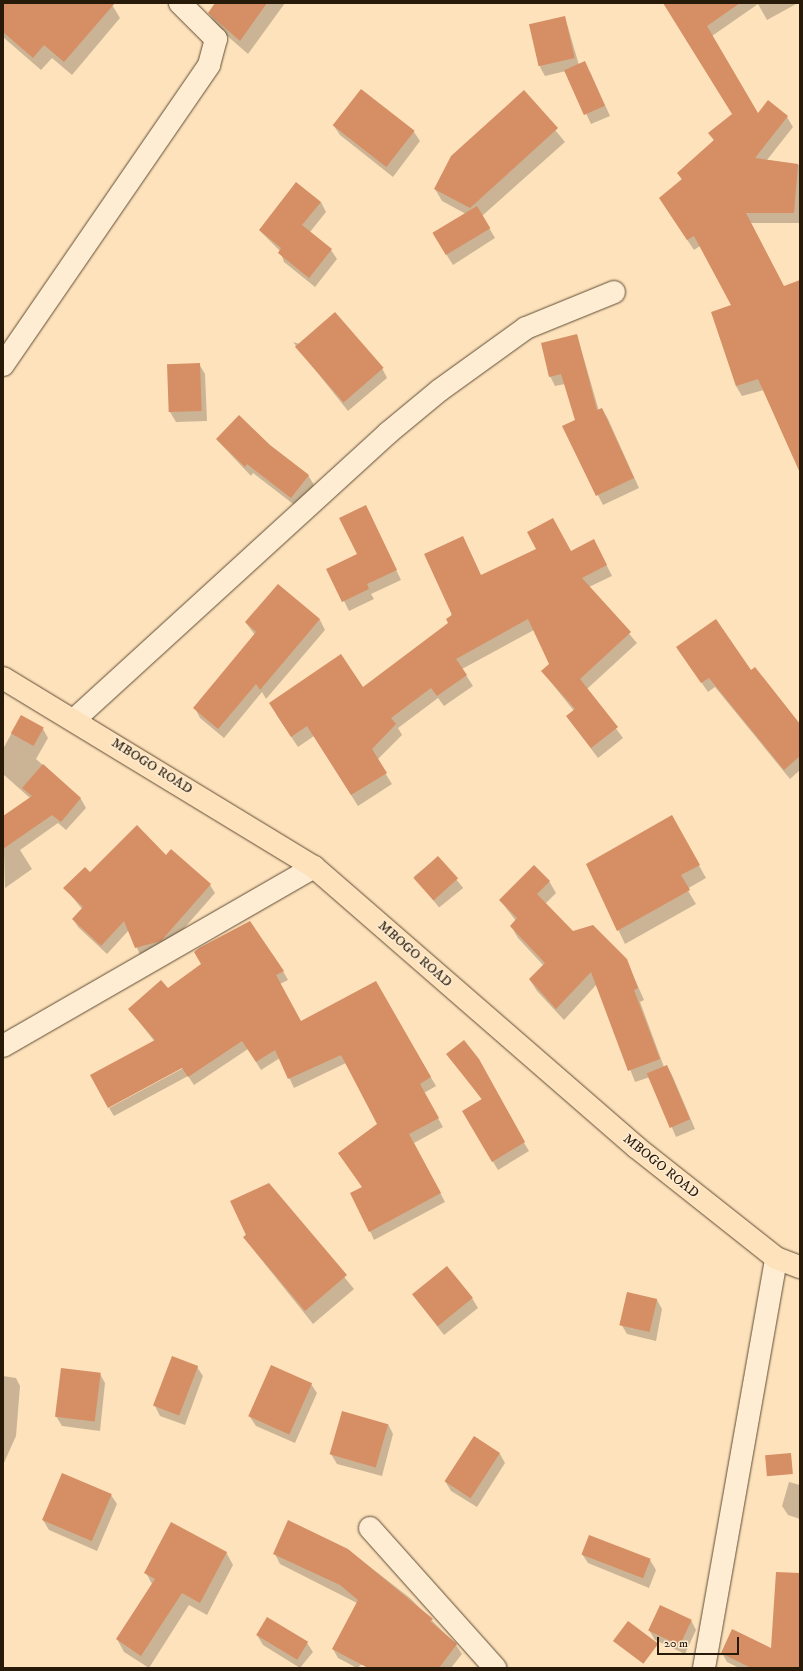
<!DOCTYPE html>
<html>
<head>
<meta charset="utf-8">
<style>
	body { margin:0 }
	#map { position:relative; width:803px; height:1671px; overflow:hidden; background:#fee2bb; font-family:"IM FELL DW Pica",serif }
	div>[style] { position:absolute }
	[style*='--x'] { left:calc(var(--x)*1px); top:calc(var(--y)*1px); width:calc(var(--w)*1px); rotate:calc(var(--a)*1deg) }
	.shadow>* { inset:0; background:#0003; transform-origin:0 0 }
	.building>* { inset:0; background:#d68e64; transform-origin:0 0 }
	.roads { filter:drop-shadow(0 0 1px #5d4c35) drop-shadow(0 0 1px #5d4c35) }
	.minor>* { height:22px; margin:-11px; padding:0 11px; transform-origin:11px; border-radius:11px; background:#feecd3 }
	.major>* { height:22px; margin:-11px; padding:0 11px; transform-origin:11px; border-radius:11px; background:#fee2bb }
	span { translate:-50% -50%; white-space:nowrap; text-align:center; line-height:1.15; -webkit-text-stroke:3px #feecd3; paint-order:stroke }
	.street-label { font-size:14px; color:#271a08 }
	.frame { position:absolute; inset:0; border:4px solid #271a08; pointer-events:none }
	.scale { position:absolute; left:657px; top:1637px; width:82px; height:18px; box-sizing:border-box; border:2px solid #271a08; border-top:0; padding-left:5px; font-size:12px; line-height:14px; white-space:nowrap; color:#271a08; -webkit-text-stroke:3px #feecd3; paint-order:stroke }
</style>
</head>
<body>
<div id="map">
	<div class="shadow">
		<i style="clip-path:polygon(3px 3px,111px 3px,120px 18px,72px 75px,52px 58px,41px 70px,3px 37px)"></i>
		<i style="clip-path:polygon(216px 3px,285px 3px,248px 54px,217px 27px,209px 13px)"></i>
		<i style="clip-path:polygon(680px 3px,798px 3px,767px 20px,758px 4px,712px 36px,758px 115px,787px 117px,793px 127px,767px 160px,800px 165px,800px 223px,750px 223px,784px 287px,800px 281px,800px 471px,764px 390px,742px 396px,736px 386px,712px 313px,732px 306px,700px 246px,694px 250px,666px 208px,682px 180px,678px 173px,714px 141px,710px 133px,733px 115px)"></i>
		<i style="clip-path:polygon(565px 17px,579px 65px,590px 72px,610px 116px,591px 124px,566px 71px,545px 76px,540px 67px)"></i>
		<i style="clip-path:polygon(524px 92px,565px 142px,482px 216px,495px 238px,453px 265px,434px 235px,466px 214px,442px 201px,435px 189px)"></i>
		<i style="clip-path:polygon(334px 126px,414px 132px,420px 141px,393px 177px,340px 135px)"></i>
		<i style="clip-path:polygon(321px 202px,326px 212px,310px 232px,331px 250px,337px 259px,315px 287px,284px 262px,280px 251px,260px 231px)"></i>
		<i style="clip-path:polygon(577px 335px,599px 411px,602px 409px,608px 419px,639px 488px,603px 505px,563px 427px,576px 421px,565px 384px,555px 386px,550px 376px)"></i>
		<i style="clip-path:polygon(293px 342px,382px 368px,387px 378px,348px 411px)"></i>
		<i style="clip-path:polygon(199px 364px,205px 374px,207px 421px,176px 422px,170px 412px)"></i>
		<i style="clip-path:polygon(217px 440px,269px 445px,308px 475px,314px 485px,297px 507px,253px 473px,251px 476px)"></i>
		<i style="clip-path:polygon(366px 507px,401px 580px,371px 594px,374px 599px,349px 611px,328px 569px,358px 555px)"></i>
		<i style="clip-path:polygon(468px 548px,481px 576px,571px 552px,599px 550px,612px 576px,589px 587px,637px 643px,587px 689px,623px 738px,598px 758px,567px 717px,574px 711px,542px 671px,550px 664px,534px 630px,462px 669px,473px 686px,444px 706px,438px 698px,398px 728px,402px 735px,377px 760px,392px 784px,358px 806px,314px 736px,298px 747px,276px 714px,363px 689px,449px 623px)"></i>
		<i style="clip-path:polygon(278px 585px,320px 620px,325px 630px,266px 699px,262px 692px,224px 738px,200px 718px,195px 708px,255px 635px,246px 623px)"></i>
		<i style="clip-path:polygon(683px 656px,751px 671px,800px 725px,800px 770px,790px 779px,715px 687px,708px 692px)"></i>
		<i style="clip-path:polygon(21px 716px,43px 729px,48px 738px,36px 759px,81px 799px,86px 808px,66px 830px,58px 823px,20px 850px,32px 869px,5px 888px,3px 817px,30px 798px,3px 774px,3px 749px)"></i>
		<i style="clip-path:polygon(672px 817px,706px 878px,687px 889px,696px 904px,625px 944px,587px 864px)"></i>
		<i style="clip-path:polygon(166px 857px,210px 885px,215px 893px,166px 949px,142px 959px,129px 930px,107px 954px,78px 927px,73px 919px,82px 909px,65px 888px,90px 873px)"></i>
		<i style="left:438px;top:857px;width:40px;height:31px;rotate:51deg"></i>
		<i style="clip-path:polygon(549px 881px,556px 893px,545px 904px,573px 932px,626px 959px,644px 1000px,640px 1002px,664px 1067px,667px 1066px,672px 1075px,695px 1129px,676px 1137px,650px 1077px,635px 1082px,597px 984px,564px 1020px,537px 991px,530px 980px,544px 966px,518px 938px,511px 926px,516px 921px,500px 900px)"></i>
		<i style="clip-path:polygon(283px 971px,288px 980px,280px 984px,301px 1022px,375px 982px,436px 1086px,424px 1093px,443px 1127px,414px 1143px,445px 1202px,374px 1240px,370px 1231px,363px 1188px,339px 1153px,379px 1124px,346px 1063px,294px 1088px,280px 1058px,261px 1070px,248px 1049px,194px 1085px,188px 1076px,114px 1116px,109px 1108px,187px 1066px,155px 1042px,129px 1009px,167px 989px)"></i>
		<i style="clip-path:polygon(464px 1042px,529px 1151px,498px 1170px,463px 1111px,482px 1100px,448px 1054px)"></i>
		<i style="clip-path:polygon(269px 1184px,354px 1289px,313px 1324px,244px 1238px)"></i>
		<i style="clip-path:polygon(413px 1295px,472px 1298px,478px 1308px,444px 1335px)"></i>
		<i style="clip-path:polygon(657px 1300px,662px 1309px,656px 1341px,627px 1334px,621px 1324px)"></i>
		<i style="clip-path:polygon(197px 1367px,203px 1376px,185px 1425px,160px 1416px,155px 1406px)"></i>
		<i style="clip-path:polygon(100px 1374px,105px 1383px,100px 1431px,62px 1426px,56px 1416px)"></i>
		<i style="clip-path:polygon(3px 1376px,16px 1378px,20px 1386px,16px 1436px,3px 1465px)"></i>
		<i style="clip-path:polygon(311px 1384px,317px 1393px,295px 1443px,256px 1426px,250px 1417px)"></i>
		<i style="clip-path:polygon(388px 1424px,393px 1434px,382px 1476px,337px 1464px,331px 1454px)"></i>
		<i style="clip-path:polygon(474px 1437px,500px 1454px,505px 1463px,477px 1507px,451px 1491px,445px 1481px)"></i>
		<i style="clip-path:polygon(789px 1482px,800px 1485px,800px 1519px,788px 1515px,782px 1506px)"></i>
		<i style="clip-path:polygon(111px 1495px,117px 1504px,97px 1551px,49px 1530px,43px 1520px)"></i>
		<i style="clip-path:polygon(347px 1549px,410px 1598px,456px 1645px,462px 1654px,451px 1668px,371px 1668px,365px 1662px,357px 1668px,338px 1658px,333px 1649px,357px 1603px,280px 1564px,275px 1554px)"></i>
		<i style="clip-path:polygon(226px 1552px,233px 1565px,207px 1615px,189px 1605px,149px 1668px,124px 1652px,117px 1639px,152px 1584px,146px 1573px)"></i>
		<i style="clip-path:polygon(582px 1554px,650px 1560px,656px 1570px,649px 1588px,588px 1563px)"></i>
		<i style="clip-path:polygon(800px 1574px,800px 1668px,739px 1668px,727px 1662px,722px 1653px,772px 1650px)"></i>
		<i style="clip-path:polygon(691px 1620px,696px 1630px,685px 1654px,655px 1640px,649px 1630px)"></i>
		<i style="clip-path:polygon(257px 1635px,307px 1643px,313px 1652px,300px 1668px,263px 1645px)"></i>
	</div>
	<div class="building">
		<i style="clip-path:polygon(3px 3px,115px 3px,64px 62px,44px 45px,33px 58px,3px 32px)"></i>
		<i style="clip-path:polygon(215px 3px,267px 3px,240px 41px,208px 13px)"></i>
		<i style="clip-path:polygon(663px 3px,740px 3px,707px 26px,758px 113px,768px 100px,788px 116px,755px 158px,798px 164px,794px 213px,746px 213px,784px 286px,800px 280px,800px 473px,758px 379px,736px 386px,711px 312px,731px 305px,694px 236px,687px 240px,659px 198px,682px 179px,677px 173px,714px 140px,708px 133px,732px 114px)"></i>
		<i style="left:565px;top:16px;width:43px;height:37px;rotate:77deg"></i>
		<i style="left:585px;top:61px;width:49px;height:23px;rotate:66deg"></i>
		<i style="left:361px;top:89px;width:68px;height:46px;rotate:38deg"></i>
		<i style="clip-path:polygon(524px 90px,558px 128px,470px 208px,434px 189px,451px 156px)"></i>
		<i style="clip-path:polygon(296px 182px,321px 202px,302px 225px,332px 249px,309px 278px,278px 253px,281px 248px,259px 230px)"></i>
		<i style="left:477px;top:206px;width:26px;height:52px;rotate:59deg"></i>
		<i style="left:335px;top:312px;width:74px;height:53px;rotate:49deg"></i>
		<i style="clip-path:polygon(577px 334px,597px 410px,602px 408px,634px 478px,596px 496px,562px 426px,575px 420px,561px 374px,549px 377px,541px 343px)"></i>
		<i style="left:200px;top:363px;width:48px;height:33px;rotate:88deg"></i>
		<i style="clip-path:polygon(239px 415px,270px 445px,309px 475px,291px 498px,247px 464px,245px 467px,216px 439px)"></i>
		<i style="clip-path:polygon(366px 505px,397px 570px,367px 584px,369px 589px,342px 602px,326px 569px,357px 554px,339px 518px)"></i>
		<i style="clip-path:polygon(553px 518px,571px 551px,594px 539px,607px 565px,582px 578px,631px 632px,580px 679px,618px 727px,591px 748px,566px 716px,575px 709px,541px 671px,549px 664px,528px 619px,456px 659px,467px 675px,437px 696px,431px 688px,391px 718px,396px 724px,372px 749px,387px 773px,351px 795px,307px 726px,291px 737px,269px 703px,341px 654px,363px 687px,448px 623px,446px 619px,452px 615px,424px 554px,463px 536px,481px 575px,536px 549px,527px 532px)"></i>
		<i style="clip-path:polygon(278px 584px,320px 619px,260px 690px,256px 684px,218px 729px,193px 708px,256px 632px,245px 622px)"></i>
		<i style="clip-path:polygon(716px 619px,751px 670px,755px 667px,800px 724px,800px 756px,784px 770px,709px 678px,701px 683px,676px 647px)"></i>
		<i style="left:21px;top:715px;width:26px;height:21px;rotate:29deg"></i>
		<i style="clip-path:polygon(43px 764px,81px 798px,61px 822px,52px 815px,3px 849px,3px 816px,32px 796px,22px 788px)"></i>
		<i style="clip-path:polygon(672px 815px,700px 865px,681px 875px,690px 890px,617px 931px,586px 864px)"></i>
		<i style="clip-path:polygon(137px 825px,166px 855px,171px 849px,211px 884px,161px 941px,135px 948px,124px 921px,101px 946px,72px 919px,83px 907px,63px 888px,85px 867px,90px 872px)"></i>
		<i style="left:438px;top:856px;width:30px;height:33px;rotate:48deg"></i>
		<i style="clip-path:polygon(534px 865px,550px 881px,537px 894px,573px 931px,593px 925px,627px 959px,638px 988px,634px 990px,660px 1059px,628px 1071px,591px 972px,556px 1009px,529px 979px,545px 963px,510px 926px,517px 918px,499px 900px)"></i>
		<i style="clip-path:polygon(250px 921px,284px 971px,276px 975px,301px 1021px,376px 981px,431px 1077px,420px 1084px,439px 1118px,409px 1134px,441px 1193px,369px 1232px,350px 1193px,362px 1187px,338px 1153px,377px 1124px,341px 1055px,288px 1079px,275px 1050px,256px 1062px,242px 1041px,188px 1077px,182px 1068px,108px 1108px,90px 1075px,155px 1040px,128px 1009px,161px 980px,168px 988px,201px 964px,194px 952px,199px 948px)"></i>
		<i style="clip-path:polygon(464px 1040px,479px 1059px,525px 1142px,492px 1162px,462px 1111px,482px 1099px,446px 1054px)"></i>
		<i style="left:667px;top:1065px;width:59px;height:22px;rotate:67deg"></i>
		<i style="clip-path:polygon(269px 1183px,347px 1275px,305px 1311px,243px 1237px,246px 1235px,230px 1201px)"></i>
		<i style="left:447px;top:1266px;width:41px;height:45px;rotate:51deg"></i>
		<i style="left:627px;top:1292px;width:31px;height:34px;rotate:13deg"></i>
		<i style="left:172px;top:1356px;width:28px;height:53px;rotate:21deg"></i>
		<i style="left:271px;top:1365px;width:45px;height:56px;rotate:24deg"></i>
		<i style="left:61px;top:1368px;width:40px;height:49px;rotate:7deg"></i>
		<i style="left:342px;top:1411px;width:48px;height:45px;rotate:16deg"></i>
		<i style="left:474px;top:1436px;width:31px;height:54px;rotate:33deg"></i>
		<i style="left:791px;top:1453px;width:21px;height:26px;rotate:85deg"></i>
		<i style="left:62px;top:1473px;width:54px;height:51px;rotate:23deg"></i>
		<i style="clip-path:polygon(288px 1520px,348px 1549px,433px 1619px,430px 1621px,457px 1644px,439px 1668px,368px 1668px,332px 1649px,358px 1600px,340px 1585px,273px 1554px)"></i>
		<i style="clip-path:polygon(171px 1522px,227px 1552px,200px 1603px,182px 1593px,141px 1656px,116px 1639px,155px 1579px,144px 1573px)"></i>
		<i style="left:589px;top:1535px;width:66px;height:21px;rotate:21deg"></i>
		<i style="clip-path:polygon(776px 1572px,800px 1573px,800px 1668px,751px 1668px,721px 1653px,732px 1629px,771px 1648px)"></i>
		<i style="left:660px;top:1605px;width:35px;height:28px;rotate:25deg"></i>
		<i style="left:267px;top:1617px;width:48px;height:21px;rotate:31deg"></i>
		<i style="left:628px;top:1621px;width:38px;height:25px;rotate:37deg"></i>
	</div>
	<div class="roads">
		<div class="minor">
			<i style="--x:3;--y:365;--w:364;--a:-55.5"></i>
			<i style="--x:209;--y:65;--w:27;--a:-75"></i>
			<i style="--x:216;--y:39;--w:51;--a:-135"></i>
			<i style="--x:75;--y:719;--w:424;--a:-42.4"></i>
			<i style="--x:388;--y:433;--w:67;--a:-39.6"></i>
			<i style="--x:440;--y:390;--w:106;--a:-35.8"></i>
			<i style="--x:526;--y:328;--w:95;--a:-22.2"></i>
			<i style="--x:3;--y:1046;--w:359;--a:-29.9"></i>
			<i style="--x:370;--y:1528;--w:188;--a:48.2"></i>
			<i style="--x:704;--y:1668;--w:416;--a:-80"></i>
		</div>
		<div class="major">
			<i style="--x:3;--y:678;--w:364;--a:31.3"></i>
			<i style="--x:314;--y:867;--w:427;--a:41"></i>
			<i style="--x:636;--y:1147;--w:179;--a:38.4"></i>
			<i style="--x:776;--y:1258;--w:26;--a:21"></i>
		</div>
	</div>
	<div class="street-label">
		<span style="left:152px;top:766px;rotate:32deg">MBOGO ROAD</span>
		<span style="left:415px;top:954px;rotate:41deg">MBOGO ROAD</span>
		<span style="left:661px;top:1166px;rotate:39deg">MBOGO ROAD</span>
	</div>
	<div class="frame"></div>
	<div class="scale">20 m</div>
</div>
</body>
</html>
